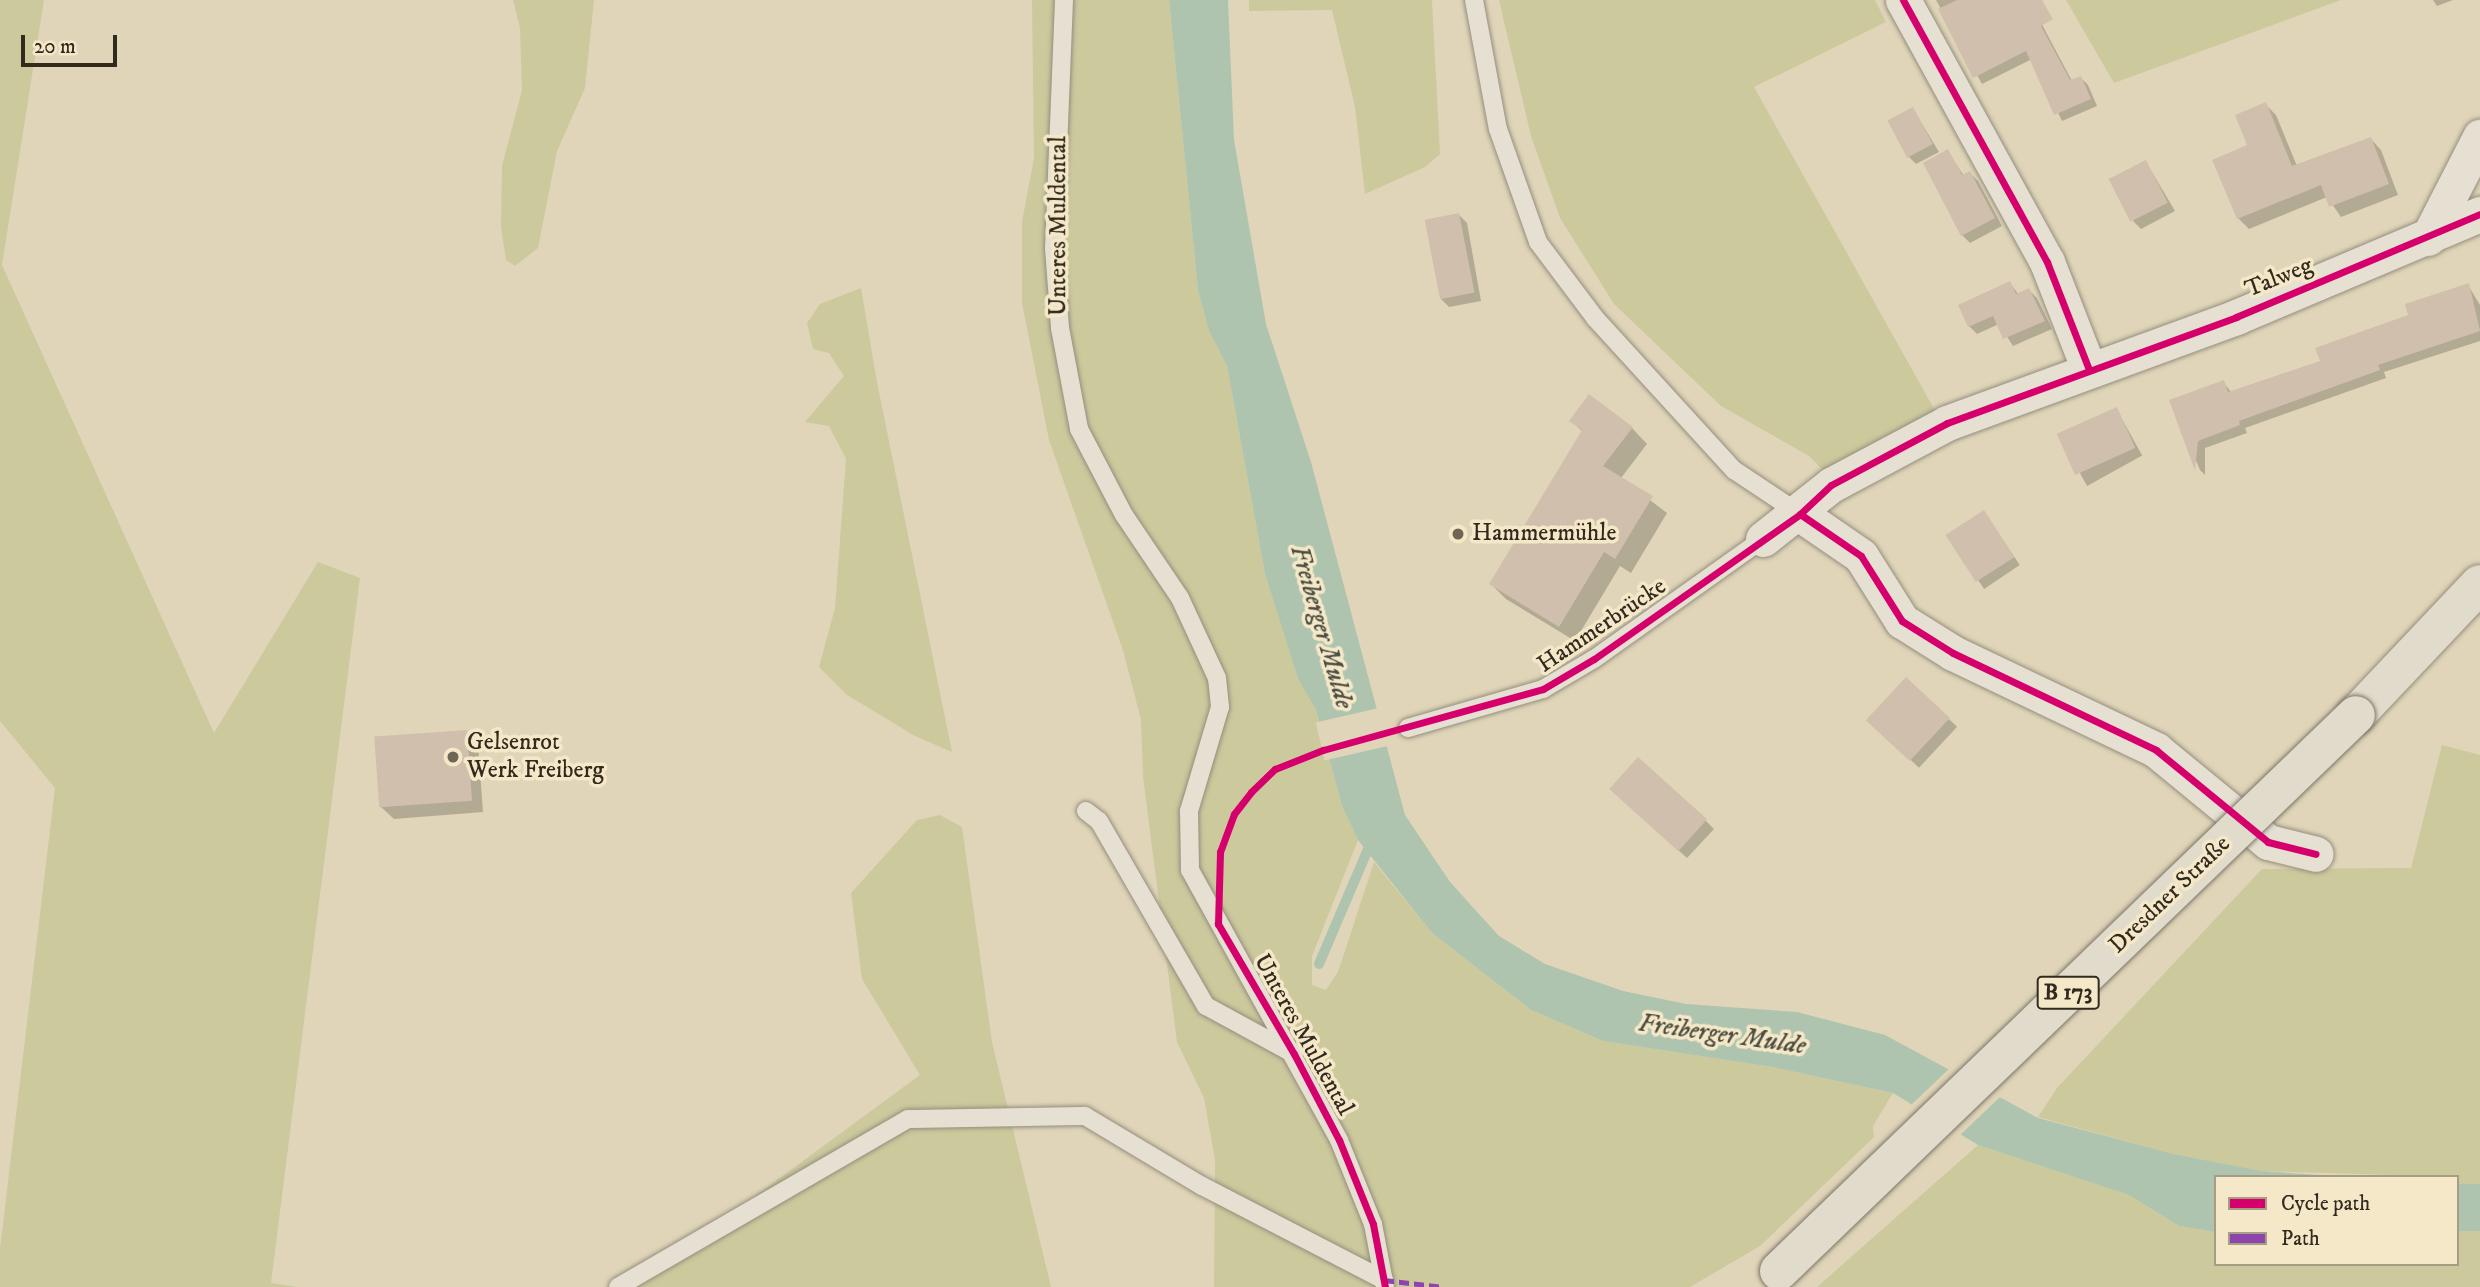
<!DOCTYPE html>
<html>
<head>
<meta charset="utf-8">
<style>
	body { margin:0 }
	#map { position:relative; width:2480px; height:1287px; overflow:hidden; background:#e0d5b9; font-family:"IM FELL DW Pica",serif }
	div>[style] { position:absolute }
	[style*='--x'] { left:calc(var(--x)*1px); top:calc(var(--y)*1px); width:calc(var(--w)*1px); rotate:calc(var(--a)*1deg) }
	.green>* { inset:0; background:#ccc99d }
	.water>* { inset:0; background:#afc4ae; transform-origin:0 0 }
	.pier>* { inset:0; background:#e0d5b9; transform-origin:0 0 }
	.shadow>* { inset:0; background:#0003; transform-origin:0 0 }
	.stream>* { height:10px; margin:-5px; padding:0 5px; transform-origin:5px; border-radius:5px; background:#afc4ae }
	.building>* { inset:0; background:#d0bfad; transform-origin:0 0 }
	.roads { filter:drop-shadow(0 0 2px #958e7d) drop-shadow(0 0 2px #958e7d) }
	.service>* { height:18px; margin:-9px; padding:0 9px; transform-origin:9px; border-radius:9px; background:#e5e0d2 }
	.minor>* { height:35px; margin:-17.5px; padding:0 17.5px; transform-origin:17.5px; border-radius:17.5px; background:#e5e0d2 }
	.primary>* { height:38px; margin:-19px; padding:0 19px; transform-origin:19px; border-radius:19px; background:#e1dbcb }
	.bridges { filter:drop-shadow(0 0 2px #7d7668) drop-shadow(0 0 2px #7d7668) }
	.primary-bridge>* { height:38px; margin:-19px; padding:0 19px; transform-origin:19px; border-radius:19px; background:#e1dbcb }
	.quiet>* { height:5px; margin-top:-2.5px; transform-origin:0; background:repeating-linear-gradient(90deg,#8e44ad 0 10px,transparent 0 15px) }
	.cycleway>* { height:7px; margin:-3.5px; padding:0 3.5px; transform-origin:3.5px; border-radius:3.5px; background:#d6006c }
	.dots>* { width:19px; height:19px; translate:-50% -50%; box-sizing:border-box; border:4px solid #f5e8c8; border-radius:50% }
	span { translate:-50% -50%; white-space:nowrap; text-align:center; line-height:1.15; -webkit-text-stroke:7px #f5e8c8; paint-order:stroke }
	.shield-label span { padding:2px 5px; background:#f5e8c8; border:2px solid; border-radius:5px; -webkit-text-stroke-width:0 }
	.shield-label { font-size:23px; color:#32291f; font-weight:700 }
	.street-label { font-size:24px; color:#32291f }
	.poi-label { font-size:24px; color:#32291f }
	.left { translate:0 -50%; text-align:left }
	.water-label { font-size:26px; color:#4c4e42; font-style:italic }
	.legend { position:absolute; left:2214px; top:1175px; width:245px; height:91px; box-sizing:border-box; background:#f5e8c8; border:2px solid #a79c84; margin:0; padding:9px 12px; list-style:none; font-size:21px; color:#32291f }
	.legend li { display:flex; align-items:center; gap:14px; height:35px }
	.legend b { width:35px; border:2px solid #a79c84 }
	.scale { position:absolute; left:21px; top:35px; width:96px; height:32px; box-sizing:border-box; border:4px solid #32291f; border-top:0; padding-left:9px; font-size:21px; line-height:24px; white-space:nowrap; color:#32291f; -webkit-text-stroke:5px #f5e8c8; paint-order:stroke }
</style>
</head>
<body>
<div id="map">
	<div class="green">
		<i style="clip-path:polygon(0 0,44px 0,2px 265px,214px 733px,318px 562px,360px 578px,271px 1283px,297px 1287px,0 1287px,0 1249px,55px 788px,0 721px)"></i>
		<i style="clip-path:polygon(513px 0,594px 0,585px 88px,557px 151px,538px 248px,515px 266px,506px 260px,501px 227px,502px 166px,522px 90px,520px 28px)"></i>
		<i style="clip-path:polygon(1032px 0,1169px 0,1198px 290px,1209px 331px,1227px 366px,1265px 574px,1298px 679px,1316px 710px,1342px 806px,1358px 840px,1312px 956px,1312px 985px,1326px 990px,1338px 972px,1374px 862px,1432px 933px,1531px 1010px,1603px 1041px,1772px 1067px,1893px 1093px,1873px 1126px,1874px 1137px,1760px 1246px,1690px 1287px,1214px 1287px,1215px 1160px,1204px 1098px,1177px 1042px,1143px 777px,1141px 720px,1123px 650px,1049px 440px,1022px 303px,1022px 222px,1034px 158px)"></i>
		<i style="clip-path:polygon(1249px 0,1432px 0,1440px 154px,1425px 167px,1365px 194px,1355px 107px,1332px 10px,1249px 11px)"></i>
		<i style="clip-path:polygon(1499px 0,1875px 0,1886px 22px,1754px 87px,1952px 441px,1841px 488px,1809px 456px,1721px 406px,1614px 304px,1560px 218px,1531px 136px)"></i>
		<i style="clip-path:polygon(2066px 0,2341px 0,2114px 83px)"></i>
		<i style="clip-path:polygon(861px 288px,877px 382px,952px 752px,915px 736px,847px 695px,819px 667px,835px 608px,846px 459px,829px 426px,805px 422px,844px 376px,829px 353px,813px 349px,807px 323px,820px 304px)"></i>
		<i style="clip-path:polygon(2442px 745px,2480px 755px,2480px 1184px,2457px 1184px,2457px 1177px,2262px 1171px,2174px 1154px,2038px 1117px,2057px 1088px,2262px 869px,2411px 868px)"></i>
		<i style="clip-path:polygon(940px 815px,962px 827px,992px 1042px,1051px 1287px,631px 1287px,920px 1075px,862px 979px,851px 893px,917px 820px)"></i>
		<i style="clip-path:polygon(1978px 1145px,2129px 1195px,2179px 1226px,2216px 1232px,2216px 1264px,2457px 1264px,2457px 1231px,2480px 1228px,2480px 1287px,1817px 1287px)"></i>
	</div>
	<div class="water">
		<i style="clip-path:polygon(1169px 0,1228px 0,1234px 140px,1266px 324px,1311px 462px,1405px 815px,1450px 882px,1499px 936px,1545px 964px,1623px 991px,1686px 1004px,1797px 1012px,1885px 1035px,2038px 1118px,2174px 1154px,2262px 1171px,2349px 1177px,2216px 1177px,2216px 1232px,2179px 1226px,2129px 1195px,1978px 1145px,1893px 1093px,1772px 1067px,1603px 1041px,1531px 1010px,1432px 933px,1358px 840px,1342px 806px,1316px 710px,1298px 679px,1265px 574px,1227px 366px,1209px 331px,1198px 290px)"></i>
		<i style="left:2457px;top:1184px;width:23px;height:47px"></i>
	</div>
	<div class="pier">
		<i style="left:1383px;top:707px;width:39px;height:69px;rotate:77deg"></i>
		<i style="clip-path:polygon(1950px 1068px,2002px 1095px,1958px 1137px,1909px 1107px)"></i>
	</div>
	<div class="shadow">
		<i style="clip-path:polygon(1936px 0,2029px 0,2072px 81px,2081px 78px,2088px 85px,2097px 106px,2062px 121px,2032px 59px,1982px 84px)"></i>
		<i style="clip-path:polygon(2433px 0,2453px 0,2437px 6px)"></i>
		<i style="clip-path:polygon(2266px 105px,2276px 115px,2297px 166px,2371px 139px,2381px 150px,2398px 195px,2341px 217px,2327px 197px,2249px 229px,2238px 218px,2249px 146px)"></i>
		<i style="clip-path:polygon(1913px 109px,1939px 152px,1916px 164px,1908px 156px)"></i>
		<i style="clip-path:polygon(1948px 152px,1964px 176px,1970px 173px,1978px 181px,2002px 226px,1970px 243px,1962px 235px)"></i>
		<i style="clip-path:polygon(2146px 162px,2175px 211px,2141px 229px,2133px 221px)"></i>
		<i style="clip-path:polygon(1459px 215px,1467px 223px,1481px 301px,1449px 307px,1441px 299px)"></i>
		<i style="clip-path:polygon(2010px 283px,2019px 295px,2029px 290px,2037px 298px,2052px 329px,2013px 346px,1999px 324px,1977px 334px,1969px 326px)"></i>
		<i style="clip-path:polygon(2468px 285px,2480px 305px,2480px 341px,2384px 372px,2386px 378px,2245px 428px,2247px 433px,2205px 448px,2205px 475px,2200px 470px,2171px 401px,2223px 382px,2232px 393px,2322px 362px)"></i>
		<i style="left:2117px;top:410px;width:52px;height:63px;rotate:61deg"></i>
		<i style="clip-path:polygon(1571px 421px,1632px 428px,1647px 444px,1621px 478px,1667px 513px,1631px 573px,1620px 566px,1575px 641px,1506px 599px,1491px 584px,1583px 432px)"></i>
		<i style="left:1984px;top:512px;width:64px;height:43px;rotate:56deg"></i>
		<i style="left:1906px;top:679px;width:70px;height:56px;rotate:43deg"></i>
		<i style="clip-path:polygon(466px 732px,478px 744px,483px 812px,394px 819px,381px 807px)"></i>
		<i style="clip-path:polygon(1619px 797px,1706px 821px,1714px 829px,1687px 858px)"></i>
	</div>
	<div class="stream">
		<i style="--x:1319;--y:964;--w:133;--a:-66.9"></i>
	</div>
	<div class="building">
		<i style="clip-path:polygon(1957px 0,2042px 0,2053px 19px,2041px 26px,2070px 80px,2081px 76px,2091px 99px,2054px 115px,2026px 51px,1973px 78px,1938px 9px)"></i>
		<i style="clip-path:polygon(2266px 102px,2292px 166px,2371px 137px,2389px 184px,2329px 207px,2321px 185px,2237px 219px,2212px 160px,2247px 145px,2235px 115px)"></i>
		<i style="left:1913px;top:107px;width:42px;height:29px;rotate:62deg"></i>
		<i style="clip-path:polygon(1948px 149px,1962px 175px,1970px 171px,1995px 218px,1961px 236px,1923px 163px)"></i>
		<i style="left:2146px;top:160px;width:48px;height:42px;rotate:63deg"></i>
		<i style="left:1459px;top:213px;width:81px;height:35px;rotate:79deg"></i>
		<i style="clip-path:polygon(2010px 281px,2016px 294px,2029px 288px,2045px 321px,2003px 339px,1993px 316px,1968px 327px,1958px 305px)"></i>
		<i style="clip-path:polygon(2469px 283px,2480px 331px,2378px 365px,2380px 370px,2239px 421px,2240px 425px,2198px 441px,2195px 471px,2169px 400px,2224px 380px,2228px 392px,2320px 361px,2315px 348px,2408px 315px,2405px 304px)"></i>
		<i style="clip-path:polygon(1589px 394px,1633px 427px,1603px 466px,1653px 496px,1615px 559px,1604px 552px,1559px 627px,1489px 584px,1582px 430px,1569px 421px)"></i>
		<i style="left:2117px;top:407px;width:45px;height:66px;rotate:66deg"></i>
		<i style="left:1984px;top:510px;width:56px;height:46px;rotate:57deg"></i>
		<i style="left:1906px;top:677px;width:60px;height:59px;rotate:43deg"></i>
		<i style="left:467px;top:730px;width:71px;height:93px;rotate:86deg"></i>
		<i style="left:1638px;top:757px;width:93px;height:43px;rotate:42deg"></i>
	</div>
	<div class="roads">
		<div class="service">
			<i style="--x:1064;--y:0;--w:248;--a:92.3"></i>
			<i style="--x:1054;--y:248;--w:80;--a:85.7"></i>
			<i style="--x:1060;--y:328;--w:103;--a:79.3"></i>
			<i style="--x:1079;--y:429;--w:97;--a:62.4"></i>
			<i style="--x:1124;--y:515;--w:100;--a:56"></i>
			<i style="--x:1180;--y:598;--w:88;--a:65.2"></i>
			<i style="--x:1217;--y:678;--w:29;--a:84"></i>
			<i style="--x:1220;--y:707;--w:109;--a:106.6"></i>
			<i style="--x:1189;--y:811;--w:59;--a:89"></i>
			<i style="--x:1190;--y:870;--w:308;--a:61.1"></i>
			<i style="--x:1339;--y:1140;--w:91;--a:68"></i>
			<i style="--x:1373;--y:1224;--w:64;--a:79.2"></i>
			<i style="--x:1474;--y:0;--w:131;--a:79.5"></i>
			<i style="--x:1498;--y:129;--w:120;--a:70.5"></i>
			<i style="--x:1538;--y:242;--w:95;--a:53.1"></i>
			<i style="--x:1595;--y:318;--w:206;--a:47.6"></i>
			<i style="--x:1734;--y:470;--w:79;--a:33.7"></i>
			<i style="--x:1408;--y:728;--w:141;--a:-16.1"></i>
			<i style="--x:1543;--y:689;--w:59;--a:-30.5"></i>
			<i style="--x:1594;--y:659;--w:207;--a:-35.4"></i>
			<i style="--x:1086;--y:811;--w:16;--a:38"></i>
			<i style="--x:1099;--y:821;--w:214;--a:60"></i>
			<i style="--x:1206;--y:1006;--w:100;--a:28.6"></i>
			<i style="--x:618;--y:1287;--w:335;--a:-30.1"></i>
			<i style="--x:908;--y:1119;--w:177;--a:-1"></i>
			<i style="--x:1085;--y:1116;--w:136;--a:30.9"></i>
			<i style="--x:1202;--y:1186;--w:205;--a:27.3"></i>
		</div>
		<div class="minor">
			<i style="--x:1903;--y:0;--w:299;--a:61.2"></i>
			<i style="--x:2047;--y:262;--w:116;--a:68.7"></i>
			<i style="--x:2428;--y:238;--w:114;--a:-62.8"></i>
			<i style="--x:1800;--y:514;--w:74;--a:34.5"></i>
			<i style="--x:1861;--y:556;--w:77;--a:57.8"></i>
			<i style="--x:1902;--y:621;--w:60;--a:32.1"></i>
			<i style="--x:1953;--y:653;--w:225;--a:25.5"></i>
			<i style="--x:2156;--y:750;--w:145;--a:39.4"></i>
			<i style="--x:2268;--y:842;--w:49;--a:14"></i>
			<i style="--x:1763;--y:539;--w:87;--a:-38.5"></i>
			<i style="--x:1831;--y:485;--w:132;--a:-28.1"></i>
			<i style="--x:1947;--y:423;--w:308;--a:-20.1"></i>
			<i style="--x:2236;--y:317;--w:265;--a:-22.9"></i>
		</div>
		<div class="primary">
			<i style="--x:2356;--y:715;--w:180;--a:-46.6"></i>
		</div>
	</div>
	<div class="bridges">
		<div class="primary-bridge">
			<i style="--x:1779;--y:1271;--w:801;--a:-43.94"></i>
		</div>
	</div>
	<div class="quiet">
		<i style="--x:1384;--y:1280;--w:60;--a:6.7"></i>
	</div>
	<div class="cycleway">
		<i style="--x:1903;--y:0;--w:299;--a:61.2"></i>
		<i style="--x:2047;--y:262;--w:116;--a:68.7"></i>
		<i style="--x:1800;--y:514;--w:74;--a:34.5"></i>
		<i style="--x:1861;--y:556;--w:77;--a:57.8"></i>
		<i style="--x:1902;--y:621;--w:60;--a:32.1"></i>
		<i style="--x:1953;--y:653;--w:225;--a:25.5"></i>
		<i style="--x:2156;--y:750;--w:145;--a:39.4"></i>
		<i style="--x:2268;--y:842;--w:49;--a:14"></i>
		<i style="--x:1385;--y:1287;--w:64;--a:-100.8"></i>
		<i style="--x:1373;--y:1224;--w:91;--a:-112"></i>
		<i style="--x:1339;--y:1140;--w:97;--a:-117.6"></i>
		<i style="--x:1294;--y:1054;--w:151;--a:-120.3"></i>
		<i style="--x:1218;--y:924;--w:72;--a:-88.4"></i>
		<i style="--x:1220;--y:852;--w:40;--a:-69.8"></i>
		<i style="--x:1234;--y:814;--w:28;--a:-52"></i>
		<i style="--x:1251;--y:792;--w:33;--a:-44"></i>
		<i style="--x:1275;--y:769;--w:52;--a:-21.6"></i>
		<i style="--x:1323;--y:750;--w:228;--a:-15.5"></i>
		<i style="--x:1543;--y:689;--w:59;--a:-30.5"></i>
		<i style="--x:1594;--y:659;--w:252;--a:-35.1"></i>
		<i style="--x:1800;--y:514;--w:42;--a:-43.1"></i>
		<i style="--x:1831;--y:485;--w:132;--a:-28.1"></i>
		<i style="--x:1947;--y:423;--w:308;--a:-20.1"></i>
		<i style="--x:2236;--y:317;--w:265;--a:-22.9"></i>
	</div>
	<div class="dots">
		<i style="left:1458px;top:534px;background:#6f6555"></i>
		<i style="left:453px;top:757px;background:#6f6555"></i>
	</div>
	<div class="shield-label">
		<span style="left:2068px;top:993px">B 173</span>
	</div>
	<div class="street-label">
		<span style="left:1059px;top:226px;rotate:-90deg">Unteres Muldental</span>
		<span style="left:2279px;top:278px;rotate:-22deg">Talweg</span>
		<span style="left:1602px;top:626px;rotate:-34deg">Hammerbrücke</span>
		<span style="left:2170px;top:895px;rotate:-44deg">Dresdner Straße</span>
		<span style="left:1303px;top:1035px;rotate:61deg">Unteres Muldental</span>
	</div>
	<div class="poi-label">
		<span class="left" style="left:1472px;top:534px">Hammermühle</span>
		<span class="left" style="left:467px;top:757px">Gelsenrot<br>Werk Freiberg</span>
	</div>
	<div class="water-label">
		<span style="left:1321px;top:627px;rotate:74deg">Freiberger Mulde</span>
		<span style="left:1722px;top:1035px;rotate:8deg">Freiberger Mulde</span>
	</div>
	<ul class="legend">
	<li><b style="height:9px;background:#d6006c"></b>Cycle path</li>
	<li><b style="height:9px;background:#8e44ad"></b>Path</li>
	</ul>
	<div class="scale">20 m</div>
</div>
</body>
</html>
